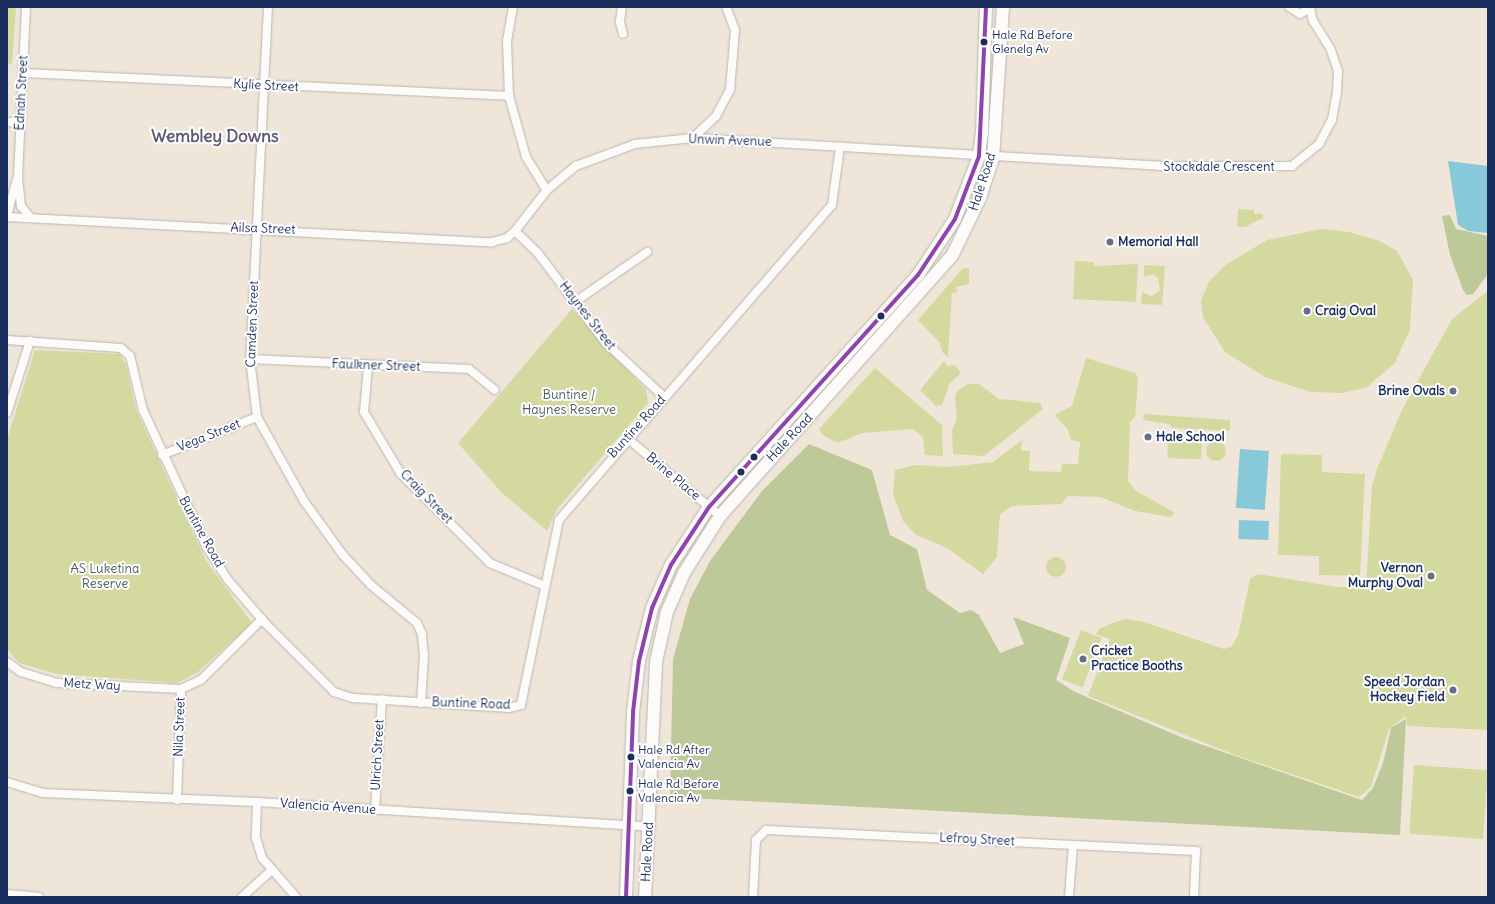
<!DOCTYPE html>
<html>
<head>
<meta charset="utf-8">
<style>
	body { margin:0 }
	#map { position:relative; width:1495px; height:904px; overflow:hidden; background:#efe6d9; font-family:Delius,sans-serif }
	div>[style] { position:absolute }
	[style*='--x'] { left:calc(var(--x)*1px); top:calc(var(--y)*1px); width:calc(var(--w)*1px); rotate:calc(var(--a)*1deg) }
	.green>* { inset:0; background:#d4d9a0; transform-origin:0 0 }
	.round { border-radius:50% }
	.forest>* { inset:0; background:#bec999 }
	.water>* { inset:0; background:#87c8d9; transform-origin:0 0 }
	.roads { filter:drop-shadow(0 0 1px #bab6b2) drop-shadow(0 0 1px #bab6b2) }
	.minor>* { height:8px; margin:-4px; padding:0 4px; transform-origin:4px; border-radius:4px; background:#fdfbf9 }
	.primary>* { height:12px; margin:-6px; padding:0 6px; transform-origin:6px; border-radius:6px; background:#fdfbf9 }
	.bus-1>* { height:4px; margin:-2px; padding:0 2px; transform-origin:2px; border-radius:2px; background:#8e44ad }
	.dots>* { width:11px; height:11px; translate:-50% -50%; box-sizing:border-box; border:2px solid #fff; border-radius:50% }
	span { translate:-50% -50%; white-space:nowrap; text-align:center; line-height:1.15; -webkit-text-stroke:4px #fff; paint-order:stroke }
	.bus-label { font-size:12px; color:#1b2f5e }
	.left { translate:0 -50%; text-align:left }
	.street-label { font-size:13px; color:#1b2f5e }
	.poi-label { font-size:13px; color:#1b2f5e; font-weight:700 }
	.right { translate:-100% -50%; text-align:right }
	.park-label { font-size:13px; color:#4c5f64 }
	.district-label { font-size:17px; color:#5f5a74; font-weight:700 }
	.frame { position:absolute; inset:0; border:8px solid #1b2f5e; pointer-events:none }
</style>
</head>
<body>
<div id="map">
	<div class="green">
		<i style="clip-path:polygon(7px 7px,16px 7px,12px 64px,7px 63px)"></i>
		<i style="clip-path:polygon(1238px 209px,1254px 210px,1254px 214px,1263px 214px,1263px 218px,1245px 227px,1237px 227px)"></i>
		<i style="clip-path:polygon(1321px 229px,1349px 232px,1380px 241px,1397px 251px,1413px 280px,1410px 329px,1395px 363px,1366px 388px,1341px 393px,1311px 392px,1265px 377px,1225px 352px,1203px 317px,1201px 300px,1209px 282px,1224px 266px,1267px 240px)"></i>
		<i style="clip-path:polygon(1075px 261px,1094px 262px,1094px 266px,1138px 264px,1136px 302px,1073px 299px)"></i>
		<i style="clip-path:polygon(1144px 265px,1165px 266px,1162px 305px,1141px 304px,1142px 292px,1152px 296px,1160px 290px,1158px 278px,1153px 274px,1144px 277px)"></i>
		<i style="clip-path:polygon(963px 268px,969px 268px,969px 284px,956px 287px,957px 292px,952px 293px,948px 357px,942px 352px,940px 343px,918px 320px)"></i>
		<i style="clip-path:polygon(1488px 291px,1488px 730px,1407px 726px,1406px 716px,1389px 729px,1371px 787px,1359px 797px,1235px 755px,1088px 696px,1110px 639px,1096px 634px,1099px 629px,1113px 623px,1126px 619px,1144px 622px,1224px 649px,1231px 647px,1238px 636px,1250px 579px,1258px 574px,1337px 587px,1366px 587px,1372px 486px,1377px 469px,1401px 412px,1452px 319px)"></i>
		<i style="clip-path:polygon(572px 309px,646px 390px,648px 403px,558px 508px,547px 531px,501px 492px,458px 443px)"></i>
		<i style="clip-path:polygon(35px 350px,120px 354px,126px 365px,136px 410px,206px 561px,252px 623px,197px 673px,177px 683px,56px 674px,19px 663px,7px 649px,7px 439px)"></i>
		<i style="clip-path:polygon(1086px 358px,1135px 373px,1138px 379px,1135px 417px,1130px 422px,1128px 481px,1136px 491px,1174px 512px,1171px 517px,1135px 511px,1100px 497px,1067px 496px,1062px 504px,1012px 506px,1000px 514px,997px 557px,983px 574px,947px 548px,916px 535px,903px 521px,893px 494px,895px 470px,915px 465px,950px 467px,993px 462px,1022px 440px,1021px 450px,1030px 451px,1029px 471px,1061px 472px,1062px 464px,1078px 464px,1080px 442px,1071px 440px,1068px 430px,1055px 415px,1072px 406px)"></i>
		<i style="clip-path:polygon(944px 361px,947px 366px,955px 365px,961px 373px,950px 383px,942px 405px,936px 406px,920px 390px)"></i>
		<i style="clip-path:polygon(875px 368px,942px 425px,943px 456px,925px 455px,923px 437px,913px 429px,862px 433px,838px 443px,824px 436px,819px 429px)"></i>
		<i style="clip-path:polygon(968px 384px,979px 384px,999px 399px,1040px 403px,1043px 409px,984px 456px,953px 454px,952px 431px,957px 417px,955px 398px,957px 391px)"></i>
		<i style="clip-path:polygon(1144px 414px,1230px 420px,1230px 431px,1173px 428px,1169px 424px,1143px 420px)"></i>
		<i style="left:1168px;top:439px;width:34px;height:19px;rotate:2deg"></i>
		<i class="round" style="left:1206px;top:441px;width:20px;height:20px"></i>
		<i style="clip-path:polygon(1281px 454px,1322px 455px,1322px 472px,1365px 474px,1360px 576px,1319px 575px,1319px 556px,1278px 555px)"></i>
		<i class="round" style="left:1046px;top:557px;width:20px;height:20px"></i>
		<i style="left:1081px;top:630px;width:22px;height:53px;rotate:21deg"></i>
		<i style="left:1414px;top:765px;width:74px;height:69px;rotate:4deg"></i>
	</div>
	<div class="forest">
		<i style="clip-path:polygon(1450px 215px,1456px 229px,1488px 236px,1488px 274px,1473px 294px,1467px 295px,1463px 290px,1450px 255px,1442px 216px)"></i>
		<i style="clip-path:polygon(809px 444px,872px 470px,890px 535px,917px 549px,927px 590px,960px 613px,971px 610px,979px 615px,1000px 653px,1024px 644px,1013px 617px,1070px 638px,1056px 680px,1075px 692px,1183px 738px,1362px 800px,1373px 788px,1383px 763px,1391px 728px,1406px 719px,1400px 835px,670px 797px,673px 659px,690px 599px,710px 561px,762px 491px)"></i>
	</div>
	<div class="water">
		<i style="clip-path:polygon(1448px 161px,1488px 166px,1488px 233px,1468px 231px,1458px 225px)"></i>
		<i style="left:1240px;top:449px;width:29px;height:59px;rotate:4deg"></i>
		<i style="left:1239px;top:520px;width:30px;height:19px;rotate:2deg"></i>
	</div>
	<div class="roads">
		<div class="minor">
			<i style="--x:26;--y:7;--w:171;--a:92.7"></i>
			<i style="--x:18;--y:178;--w:28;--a:84"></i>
			<i style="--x:21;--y:206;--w:13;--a:51"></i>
			<i style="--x:268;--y:7;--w:352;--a:92.9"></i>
			<i style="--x:250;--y:359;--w:58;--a:83.1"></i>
			<i style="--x:257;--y:417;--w:96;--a:60.8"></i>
			<i style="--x:304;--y:501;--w:67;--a:54.2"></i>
			<i style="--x:343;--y:555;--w:41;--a:47"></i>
			<i style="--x:371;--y:585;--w:60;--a:39.6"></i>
			<i style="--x:417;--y:623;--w:12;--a:66"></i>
			<i style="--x:422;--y:634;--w:21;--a:85"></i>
			<i style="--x:424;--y:655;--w:48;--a:93.6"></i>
			<i style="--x:513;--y:7;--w:34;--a:100"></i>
			<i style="--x:507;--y:40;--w:56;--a:88"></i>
			<i style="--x:509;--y:96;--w:63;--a:74.4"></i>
			<i style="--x:526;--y:157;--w:39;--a:58"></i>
			<i style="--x:622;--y:7;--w:15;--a:98"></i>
			<i style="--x:620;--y:22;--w:12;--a:76"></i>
			<i style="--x:1289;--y:7;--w:13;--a:32"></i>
			<i style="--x:1300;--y:14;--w:13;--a:-32"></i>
			<i style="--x:23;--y:73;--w:487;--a:2.7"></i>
			<i style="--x:7;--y:122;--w:13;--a:0"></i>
			<i style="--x:693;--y:138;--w:32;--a:-44"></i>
			<i style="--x:716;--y:116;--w:30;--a:-62"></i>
			<i style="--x:730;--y:90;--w:60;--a:-85.2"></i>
			<i style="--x:735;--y:30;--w:25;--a:-111"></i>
			<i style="--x:7;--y:216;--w:38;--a:-75"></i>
			<i style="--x:7;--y:217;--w:486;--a:3"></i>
			<i style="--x:492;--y:242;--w:16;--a:-15"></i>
			<i style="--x:507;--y:238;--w:11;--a:-41"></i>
			<i style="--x:515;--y:231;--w:52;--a:-52"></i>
			<i style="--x:547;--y:190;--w:38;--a:-40"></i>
			<i style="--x:576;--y:166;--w:63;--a:-20.4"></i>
			<i style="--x:635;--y:144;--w:58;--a:-5.9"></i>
			<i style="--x:693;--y:138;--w:467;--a:3.4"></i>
			<i style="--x:1159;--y:166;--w:133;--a:0"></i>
			<i style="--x:1292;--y:166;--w:35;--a:-39"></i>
			<i style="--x:1319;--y:144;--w:27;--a:-62"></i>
			<i style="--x:1332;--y:120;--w:29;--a:-80"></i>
			<i style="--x:1337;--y:91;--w:20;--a:-87"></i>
			<i style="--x:1338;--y:71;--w:24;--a:-109"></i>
			<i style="--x:1330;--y:48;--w:32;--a:-122"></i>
			<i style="--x:1313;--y:21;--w:12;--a:-104"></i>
			<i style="--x:515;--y:231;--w:30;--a:44"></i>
			<i style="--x:537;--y:252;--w:113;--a:52.9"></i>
			<i style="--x:605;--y:342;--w:81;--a:43"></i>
			<i style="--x:575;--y:302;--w:88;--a:-34.8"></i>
			<i style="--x:7;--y:340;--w:114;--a:4"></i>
			<i style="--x:121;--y:348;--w:12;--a:42"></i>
			<i style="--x:130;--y:356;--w:56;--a:76.5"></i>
			<i style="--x:143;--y:410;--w:150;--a:65.1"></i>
			<i style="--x:206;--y:546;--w:40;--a:57.1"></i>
			<i style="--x:228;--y:580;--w:57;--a:49.3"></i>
			<i style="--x:265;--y:623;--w:98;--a:45"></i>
			<i style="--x:334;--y:692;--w:20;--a:18"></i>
			<i style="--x:353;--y:698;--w:156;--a:3.7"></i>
			<i style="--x:509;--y:708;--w:12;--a:-14"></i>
			<i style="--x:521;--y:705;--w:189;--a:-78.4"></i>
			<i style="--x:559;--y:520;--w:417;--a:-49.1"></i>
			<i style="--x:832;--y:205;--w:59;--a:-82.1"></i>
			<i style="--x:250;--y:359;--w:219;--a:2.6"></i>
			<i style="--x:469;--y:369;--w:33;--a:39"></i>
			<i style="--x:368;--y:367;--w:45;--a:95.1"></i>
			<i style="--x:364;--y:412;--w:72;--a:59.2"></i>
			<i style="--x:401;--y:474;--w:126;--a:45"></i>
			<i style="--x:490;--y:563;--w:60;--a:22.7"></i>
			<i style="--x:7;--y:413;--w:76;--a:-72.3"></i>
			<i style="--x:627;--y:438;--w:121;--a:40"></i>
			<i style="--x:162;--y:455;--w:102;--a:-21.8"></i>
			<i style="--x:7;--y:662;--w:17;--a:36"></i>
			<i style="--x:21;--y:672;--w:38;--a:17"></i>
			<i style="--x:57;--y:683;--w:124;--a:2.8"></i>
			<i style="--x:7;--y:782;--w:38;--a:17"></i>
			<i style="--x:43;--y:793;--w:214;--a:2.4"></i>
			<i style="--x:257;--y:802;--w:394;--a:3.6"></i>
			<i style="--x:177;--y:800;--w:111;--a:-87.9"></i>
			<i style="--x:181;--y:689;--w:23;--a:-25"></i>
			<i style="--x:202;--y:679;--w:85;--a:-45"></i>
			<i style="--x:257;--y:802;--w:36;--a:92"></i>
			<i style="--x:256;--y:838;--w:21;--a:73"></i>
			<i style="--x:262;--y:858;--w:52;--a:48.9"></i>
			<i style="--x:375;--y:810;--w:111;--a:-86.4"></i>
			<i style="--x:7;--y:894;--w:32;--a:5"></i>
			<i style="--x:242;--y:897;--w:38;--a:-42"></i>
			<i style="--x:753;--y:897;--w:57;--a:-87"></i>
			<i style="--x:756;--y:840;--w:14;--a:-45"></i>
			<i style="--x:766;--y:830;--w:431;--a:2.8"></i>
			<i style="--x:1196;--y:851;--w:46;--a:92.5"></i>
			<i style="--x:1069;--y:897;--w:52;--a:-85.6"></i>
		</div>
		<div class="primary">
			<i style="--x:626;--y:897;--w:185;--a:-87.8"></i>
			<i style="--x:633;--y:712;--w:51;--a:-83.3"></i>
			<i style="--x:639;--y:661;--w:55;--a:-76.2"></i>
			<i style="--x:652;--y:608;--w:47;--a:-66.2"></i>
			<i style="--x:671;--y:565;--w:69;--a:-56.8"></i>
			<i style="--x:709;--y:507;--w:312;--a:-48"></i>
			<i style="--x:918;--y:275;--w:67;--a:-56.5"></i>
			<i style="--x:955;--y:219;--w:67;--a:-69.1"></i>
			<i style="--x:979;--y:156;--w:23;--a:-83"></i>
			<i style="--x:982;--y:133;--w:126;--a:-88.2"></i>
			<i style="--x:645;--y:897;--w:235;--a:-87.3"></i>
			<i style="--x:656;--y:662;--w:51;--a:-77.6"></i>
			<i style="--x:667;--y:612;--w:43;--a:-66.4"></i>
			<i style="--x:684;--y:573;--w:67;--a:-57.7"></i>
			<i style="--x:720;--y:516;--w:348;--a:-48.3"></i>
			<i style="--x:952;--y:256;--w:64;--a:-64.2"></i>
			<i style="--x:980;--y:198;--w:42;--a:-72"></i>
			<i style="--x:993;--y:158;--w:151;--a:-86.2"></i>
		</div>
	</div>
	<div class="bus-1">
		<i style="--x:626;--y:897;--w:185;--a:-87.8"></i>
		<i style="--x:633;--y:712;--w:51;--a:-83.3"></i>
		<i style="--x:639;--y:661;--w:55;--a:-76.2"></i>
		<i style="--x:652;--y:608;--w:47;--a:-66.2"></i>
		<i style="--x:671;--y:565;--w:69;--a:-56.8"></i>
		<i style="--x:709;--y:507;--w:312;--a:-48"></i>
		<i style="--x:918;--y:275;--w:67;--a:-56.5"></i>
		<i style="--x:955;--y:219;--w:67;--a:-69.1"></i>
		<i style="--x:979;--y:156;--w:149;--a:-87.3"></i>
	</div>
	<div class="dots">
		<i style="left:984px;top:42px;background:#1b2f5e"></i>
		<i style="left:1110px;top:242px;background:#656f89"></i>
		<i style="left:1307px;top:311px;background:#656f89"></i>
		<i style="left:881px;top:316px;background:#1b2f5e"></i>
		<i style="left:1453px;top:391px;background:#656f89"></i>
		<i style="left:1148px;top:437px;background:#656f89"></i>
		<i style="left:754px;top:457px;background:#1b2f5e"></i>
		<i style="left:741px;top:472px;background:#1b2f5e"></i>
		<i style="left:1431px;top:576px;background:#656f89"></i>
		<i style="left:1083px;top:659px;background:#656f89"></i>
		<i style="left:1453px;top:690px;background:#656f89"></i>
		<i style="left:631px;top:757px;background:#1b2f5e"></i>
		<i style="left:630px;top:791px;background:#1b2f5e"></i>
	</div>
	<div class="bus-label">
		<span class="left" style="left:992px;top:42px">Hale Rd Before<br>Glenelg Av</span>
		<span class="left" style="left:638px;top:757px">Hale Rd After<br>Valencia Av</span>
		<span class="left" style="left:638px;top:791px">Hale Rd Before<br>Valencia Av</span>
	</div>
	<div class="street-label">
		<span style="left:266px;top:86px;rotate:3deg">Kylie Street</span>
		<span style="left:22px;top:93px;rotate:-87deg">Ednah Street</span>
		<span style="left:730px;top:141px;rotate:2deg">Unwin Avenue</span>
		<span style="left:1219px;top:167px">Stockdale Crescent</span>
		<span style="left:983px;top:182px;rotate:-72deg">Hale Road</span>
		<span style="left:263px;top:229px;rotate:2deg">Ailsa Street</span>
		<span style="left:587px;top:316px;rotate:52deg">Haynes Street</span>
		<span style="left:253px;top:324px;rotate:-88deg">Camden Street</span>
		<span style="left:376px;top:366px;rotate:2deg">Faulkner Street</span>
		<span style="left:637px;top:427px;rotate:-48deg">Buntine Road</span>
		<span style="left:209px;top:436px;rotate:-22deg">Vega Street</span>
		<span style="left:790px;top:438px;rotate:-47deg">Hale Road</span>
		<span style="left:673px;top:477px;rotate:40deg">Brine Place</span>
		<span style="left:426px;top:497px;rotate:46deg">Craig Street</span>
		<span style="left:201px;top:532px;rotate:61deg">Buntine Road</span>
		<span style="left:92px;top:685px;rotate:3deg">Metz Way</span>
		<span style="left:471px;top:704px;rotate:2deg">Buntine Road</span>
		<span style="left:180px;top:727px;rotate:-88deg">Nila Street</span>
		<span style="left:378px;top:755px;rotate:-87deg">Ulrich Street</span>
		<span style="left:328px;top:807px;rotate:4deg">Valencia Avenue</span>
		<span style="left:977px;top:840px;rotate:3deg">Lefroy Street</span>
		<span style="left:648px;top:852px;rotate:-87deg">Hale Road</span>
	</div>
	<div class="poi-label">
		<span class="left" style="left:1118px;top:242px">Memorial Hall</span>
		<span class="left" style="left:1315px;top:311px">Craig Oval</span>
		<span class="right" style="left:1445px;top:391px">Brine Ovals</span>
		<span class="left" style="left:1156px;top:437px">Hale School</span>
		<span class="right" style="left:1423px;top:576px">Vernon<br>Murphy Oval</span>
		<span class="left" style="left:1091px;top:659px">Cricket<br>Practice Booths</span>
		<span class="right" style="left:1445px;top:690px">Speed Jordan<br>Hockey Field</span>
	</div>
	<div class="park-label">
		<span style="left:569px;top:403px">Buntine /<br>Haynes Reserve</span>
		<span style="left:105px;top:577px">AS Luketina<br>Reserve</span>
	</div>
	<div class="district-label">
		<span style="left:215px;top:137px">Wembley Downs</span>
	</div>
	<div class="frame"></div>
</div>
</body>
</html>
